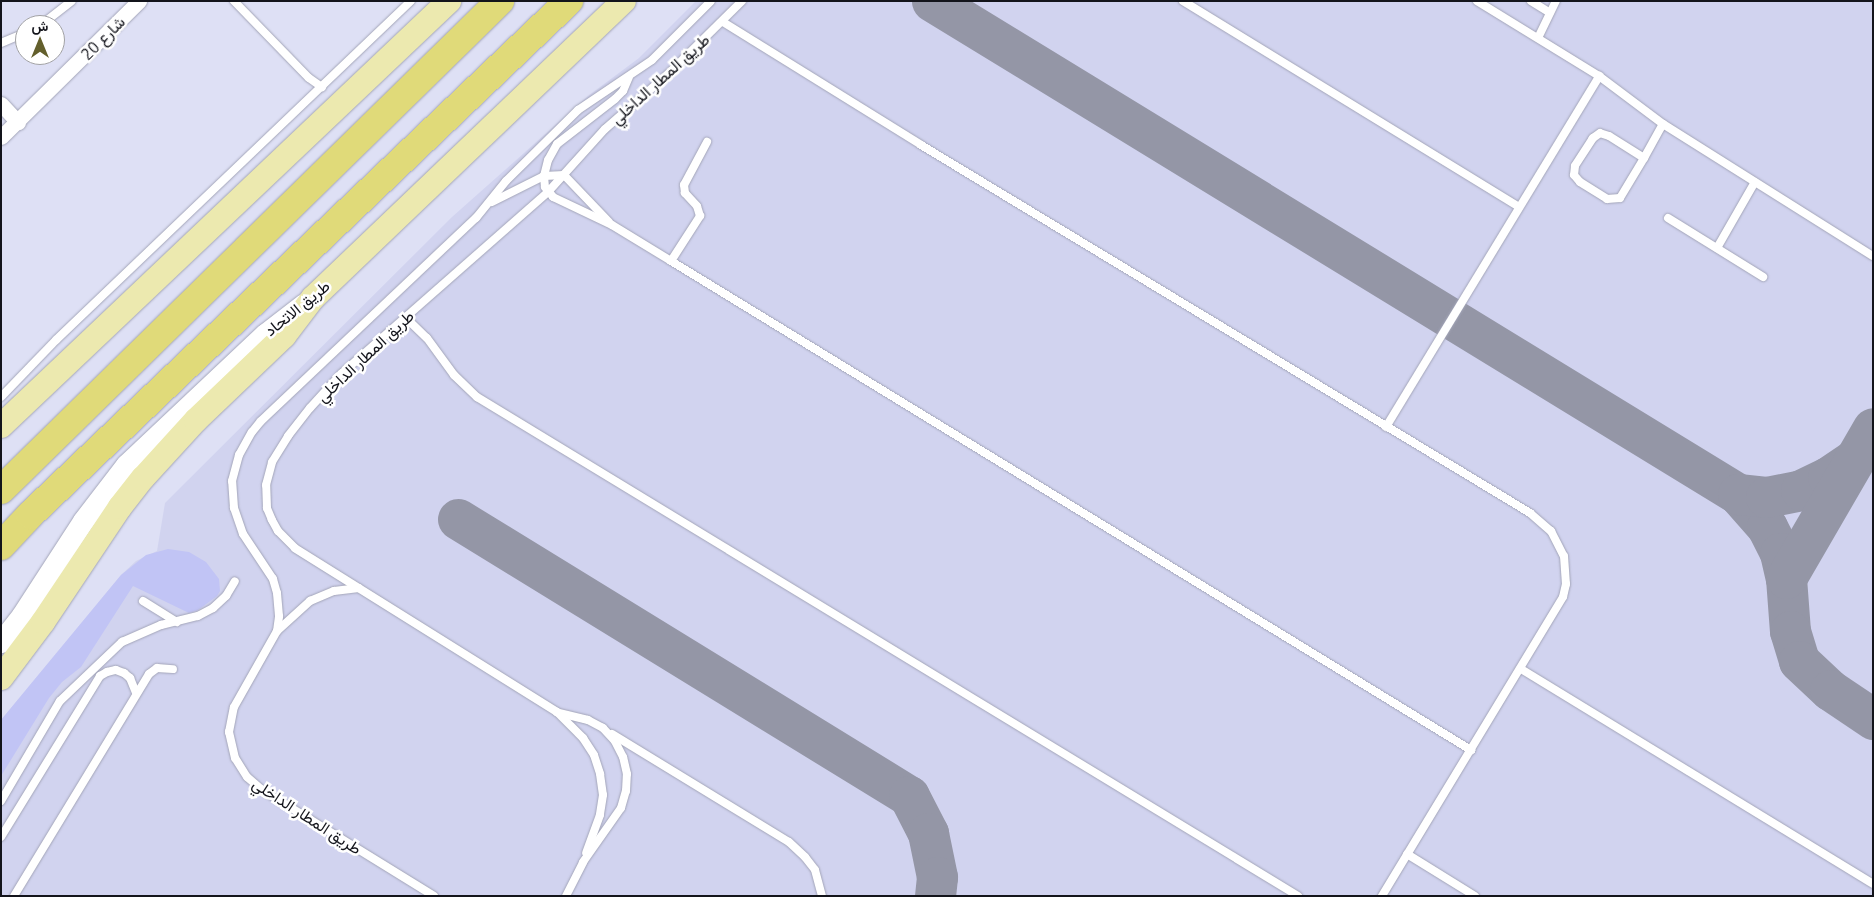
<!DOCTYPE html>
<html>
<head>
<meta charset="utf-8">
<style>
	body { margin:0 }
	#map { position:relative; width:1874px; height:897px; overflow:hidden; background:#dee0f5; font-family:Ubuntu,Vazirmatn,sans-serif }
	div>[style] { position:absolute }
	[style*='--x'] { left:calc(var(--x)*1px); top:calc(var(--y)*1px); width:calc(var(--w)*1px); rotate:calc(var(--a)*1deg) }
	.built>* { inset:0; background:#d1d3ef }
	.green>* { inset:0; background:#c1c4f5 }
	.taxiway>* { height:41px; margin:-20.5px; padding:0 20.5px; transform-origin:20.5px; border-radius:20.5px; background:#9496a6 }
	.roads { filter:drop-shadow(0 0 1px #a3a5b8) drop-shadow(0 0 1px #a3a5b8) }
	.service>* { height:8px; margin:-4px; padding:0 4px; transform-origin:4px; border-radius:4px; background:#fff }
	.minor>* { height:15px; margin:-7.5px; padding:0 7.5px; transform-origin:7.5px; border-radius:7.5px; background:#fff }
	.secondary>* { height:21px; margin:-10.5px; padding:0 10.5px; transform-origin:10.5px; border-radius:10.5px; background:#fff }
	.primary>* { height:24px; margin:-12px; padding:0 12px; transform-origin:12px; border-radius:12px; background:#ece9af }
	.motorway>* { height:28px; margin:-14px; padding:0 14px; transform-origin:14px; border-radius:14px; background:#e0da79 }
	span { translate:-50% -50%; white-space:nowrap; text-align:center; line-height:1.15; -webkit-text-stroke:5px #fff; paint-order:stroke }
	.street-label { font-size:16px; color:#13141b }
	.frame { position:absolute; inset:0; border:2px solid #13141b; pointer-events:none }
	.north { position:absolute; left:15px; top:15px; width:50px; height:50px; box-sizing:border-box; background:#fff; border:1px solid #a1a1a4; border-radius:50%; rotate:0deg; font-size:14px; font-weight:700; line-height:20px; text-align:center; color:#13141b }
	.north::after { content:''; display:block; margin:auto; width:18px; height:22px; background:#635f2c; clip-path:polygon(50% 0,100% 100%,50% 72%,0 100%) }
</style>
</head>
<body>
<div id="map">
	<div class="built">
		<i style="clip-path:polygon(696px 1px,1873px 1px,1873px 896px,1px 896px,1px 720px,121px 575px,136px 561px,157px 551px,165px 503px,452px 217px,588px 96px,639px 58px)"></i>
	</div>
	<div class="green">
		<i style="clip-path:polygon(168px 549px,189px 552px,206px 562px,219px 579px,220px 591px,217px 596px,198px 610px,189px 613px,133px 586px,81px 667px,62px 682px,49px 698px,1px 776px,1px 720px,121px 575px,146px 555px)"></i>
	</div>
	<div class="taxiway">
		<i style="--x:932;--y:1;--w:945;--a:31.45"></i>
		<i style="--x:1738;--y:494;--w:44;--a:48.7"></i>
		<i style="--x:1767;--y:527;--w:29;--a:63"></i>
		<i style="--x:1780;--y:553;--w:26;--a:77"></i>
		<i style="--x:1786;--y:578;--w:53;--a:85.7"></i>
		<i style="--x:1790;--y:631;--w:31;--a:73"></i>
		<i style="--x:1799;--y:661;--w:42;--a:43.1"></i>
		<i style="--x:1830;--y:690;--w:52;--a:34"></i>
		<i style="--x:1738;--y:494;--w:28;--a:6"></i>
		<i style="--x:1766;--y:497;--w:36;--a:-11"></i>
		<i style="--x:1801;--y:490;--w:30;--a:-26"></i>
		<i style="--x:1828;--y:477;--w:29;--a:-34"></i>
		<i style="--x:458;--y:519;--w:529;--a:31.56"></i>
		<i style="--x:909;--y:796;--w:42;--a:62.8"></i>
		<i style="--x:928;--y:833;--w:45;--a:78.4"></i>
		<i style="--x:937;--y:877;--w:19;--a:96"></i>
		<i style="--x:1786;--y:578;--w:173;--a:-59.9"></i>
	</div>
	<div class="roads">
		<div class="service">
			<i style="--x:234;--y:1;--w:107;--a:45.8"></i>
			<i style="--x:309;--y:78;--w:16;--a:35"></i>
			<i style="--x:1183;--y:1;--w:394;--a:31.5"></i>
			<i style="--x:1477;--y:1;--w:143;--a:31.6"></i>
			<i style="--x:1599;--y:76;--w:80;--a:36.9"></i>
			<i style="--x:1663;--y:124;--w:248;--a:32.2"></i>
			<i style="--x:1531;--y:1;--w:22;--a:32"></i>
			<i style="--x:723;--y:22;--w:233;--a:31.8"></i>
			<i style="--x:921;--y:145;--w:712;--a:31.14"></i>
			<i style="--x:1530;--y:513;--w:28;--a:41"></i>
			<i style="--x:1551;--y:531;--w:28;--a:63"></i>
			<i style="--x:1564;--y:556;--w:28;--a:86"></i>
			<i style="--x:1566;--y:584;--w:13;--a:103"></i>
			<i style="--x:1563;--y:597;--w:350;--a:121.2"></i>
			<i style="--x:41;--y:25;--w:39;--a:-38"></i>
			<i style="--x:1538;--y:38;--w:41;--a:-64.1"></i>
			<i style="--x:1;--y:43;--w:26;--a:-23"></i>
			<i style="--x:629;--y:77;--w:15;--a:113"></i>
			<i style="--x:623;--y:91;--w:11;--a:135"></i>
			<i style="--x:615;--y:99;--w:73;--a:142.2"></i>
			<i style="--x:557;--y:144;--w:18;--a:119"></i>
			<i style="--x:548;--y:160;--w:16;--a:104"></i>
			<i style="--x:544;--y:176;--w:11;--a:85"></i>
			<i style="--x:545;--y:187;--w:13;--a:51"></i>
			<i style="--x:553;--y:197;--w:65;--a:25.4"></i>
			<i style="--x:612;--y:225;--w:69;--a:31.4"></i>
			<i style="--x:671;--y:261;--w:938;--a:31.44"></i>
			<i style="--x:1644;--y:158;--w:41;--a:-147.8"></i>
			<i style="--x:1609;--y:136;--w:9;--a:-162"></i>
			<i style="--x:1600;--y:133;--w:9;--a:144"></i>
			<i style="--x:1593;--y:138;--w:33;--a:123"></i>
			<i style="--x:1575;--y:166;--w:9;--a:96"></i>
			<i style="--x:1574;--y:175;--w:9;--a:49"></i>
			<i style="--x:1580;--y:182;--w:32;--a:32"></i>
			<i style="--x:1607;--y:199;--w:13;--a:-4"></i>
			<i style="--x:1620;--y:198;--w:47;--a:-59"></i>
			<i style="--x:1644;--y:158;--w:39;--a:-61"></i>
			<i style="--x:492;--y:202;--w:58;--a:-26.6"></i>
			<i style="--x:544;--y:176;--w:20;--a:-3"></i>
			<i style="--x:564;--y:175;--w:65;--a:46.2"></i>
			<i style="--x:1668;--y:218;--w:112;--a:31.8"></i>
			<i style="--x:1717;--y:248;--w:76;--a:-60.1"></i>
			<i style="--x:671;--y:261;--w:54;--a:-57.2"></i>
			<i style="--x:700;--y:216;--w:10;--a:-107"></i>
			<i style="--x:697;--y:206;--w:18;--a:-133"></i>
			<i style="--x:685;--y:193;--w:8;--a:-97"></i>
			<i style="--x:684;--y:185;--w:49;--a:-61.9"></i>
			<i style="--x:405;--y:317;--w:30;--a:44"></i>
			<i style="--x:427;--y:338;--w:46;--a:53.9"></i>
			<i style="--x:454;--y:375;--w:32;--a:44"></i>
			<i style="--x:477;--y:397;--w:961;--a:31.29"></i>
			<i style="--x:1;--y:397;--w:79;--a:-46"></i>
			<i style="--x:56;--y:340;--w:491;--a:-43.7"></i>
			<i style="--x:1386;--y:427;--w:411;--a:-58.7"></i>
			<i style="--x:143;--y:601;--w:40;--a:32"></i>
			<i style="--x:277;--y:631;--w:45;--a:-42.3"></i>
			<i style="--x:310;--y:601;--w:26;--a:-23"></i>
			<i style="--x:334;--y:591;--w:25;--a:-7"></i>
			<i style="--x:1521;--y:669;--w:412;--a:31.4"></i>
			<i style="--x:557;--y:712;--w:37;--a:45"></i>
			<i style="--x:583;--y:738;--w:20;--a:57"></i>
			<i style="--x:594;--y:755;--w:20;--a:72"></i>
			<i style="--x:600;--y:774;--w:21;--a:82"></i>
			<i style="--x:603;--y:795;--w:20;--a:99"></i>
			<i style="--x:600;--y:815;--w:40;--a:110.2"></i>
			<i style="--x:612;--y:734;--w:207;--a:31.4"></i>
			<i style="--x:789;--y:842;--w:22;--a:43"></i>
			<i style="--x:805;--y:857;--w:16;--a:52"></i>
			<i style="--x:815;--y:870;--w:27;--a:75"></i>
			<i style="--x:1;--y:801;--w:116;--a:-59.5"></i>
			<i style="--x:60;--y:701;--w:86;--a:-43.6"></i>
			<i style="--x:122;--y:642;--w:43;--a:-23.6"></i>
			<i style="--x:161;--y:625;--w:38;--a:-14"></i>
			<i style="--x:198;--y:616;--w:17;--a:-28"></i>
			<i style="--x:213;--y:608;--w:18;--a:-43"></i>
			<i style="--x:226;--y:596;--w:17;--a:-59"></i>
			<i style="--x:1;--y:837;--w:189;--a:-58.4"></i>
			<i style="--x:100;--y:676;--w:8;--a:-30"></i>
			<i style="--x:107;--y:672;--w:9;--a:-13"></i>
			<i style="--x:116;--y:670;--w:9;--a:21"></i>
			<i style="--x:124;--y:673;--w:8;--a:40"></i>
			<i style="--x:130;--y:678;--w:16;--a:68"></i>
			<i style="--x:1407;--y:854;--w:80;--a:31.7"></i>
			<i style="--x:14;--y:896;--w:260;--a:-58.7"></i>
			<i style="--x:149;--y:674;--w:10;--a:-37"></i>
			<i style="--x:157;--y:668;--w:16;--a:4"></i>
			<i style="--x:434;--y:896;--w:203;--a:-148.3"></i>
			<i style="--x:261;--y:789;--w:18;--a:-139"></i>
			<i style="--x:247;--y:777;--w:22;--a:-122"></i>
			<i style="--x:235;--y:758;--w:27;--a:-103"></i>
			<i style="--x:229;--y:732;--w:25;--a:-79"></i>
			<i style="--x:234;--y:707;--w:87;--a:-60.5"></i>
			<i style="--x:277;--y:631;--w:15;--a:-82"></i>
			<i style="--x:279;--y:616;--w:23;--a:-95"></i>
			<i style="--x:277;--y:593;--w:15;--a:-106"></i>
			<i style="--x:273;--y:579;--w:54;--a:-123.7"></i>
			<i style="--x:243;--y:534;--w:28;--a:-109"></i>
			<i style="--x:234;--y:508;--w:27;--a:-94"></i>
			<i style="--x:232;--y:481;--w:27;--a:-75"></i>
			<i style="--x:239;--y:455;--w:26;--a:-61"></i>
			<i style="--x:252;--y:432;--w:14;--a:-51"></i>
			<i style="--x:261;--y:421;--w:296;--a:-43.4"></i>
			<i style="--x:476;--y:218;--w:48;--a:-51"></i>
			<i style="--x:506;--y:181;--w:101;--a:-44.6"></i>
			<i style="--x:578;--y:110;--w:89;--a:-34"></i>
			<i style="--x:652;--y:60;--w:83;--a:-45"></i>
			<i style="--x:566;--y:896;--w:38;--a:-63"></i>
			<i style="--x:583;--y:862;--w:66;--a:-54.9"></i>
			<i style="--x:621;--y:808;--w:18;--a:-74"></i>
			<i style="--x:626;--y:791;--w:17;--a:-87"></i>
			<i style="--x:627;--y:774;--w:17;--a:-103"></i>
			<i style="--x:623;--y:757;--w:18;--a:-117"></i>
			<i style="--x:615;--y:741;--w:18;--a:-133"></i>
			<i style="--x:603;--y:728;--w:17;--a:-152"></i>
			<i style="--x:588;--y:720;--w:32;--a:-166"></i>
			<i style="--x:557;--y:712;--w:309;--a:-148"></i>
			<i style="--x:295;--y:548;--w:24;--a:-135"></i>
			<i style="--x:278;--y:531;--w:13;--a:-119"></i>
			<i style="--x:272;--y:520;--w:13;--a:-113"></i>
			<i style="--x:267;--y:508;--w:23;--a:-92"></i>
			<i style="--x:266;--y:485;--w:24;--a:-75"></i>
			<i style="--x:272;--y:462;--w:31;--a:-58"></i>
			<i style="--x:288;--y:436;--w:36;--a:-52"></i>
			<i style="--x:310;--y:408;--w:47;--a:-47.6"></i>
			<i style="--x:342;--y:373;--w:274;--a:-41.3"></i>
			<i style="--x:548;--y:192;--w:85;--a:-47.9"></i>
			<i style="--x:605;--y:129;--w:84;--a:-41.1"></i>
			<i style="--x:668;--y:74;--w:104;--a:-44.6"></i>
		</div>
		<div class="minor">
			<i style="--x:1;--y:104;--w:25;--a:47"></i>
			<i style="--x:1;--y:137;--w:194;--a:-44.6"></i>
		</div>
		<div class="secondary">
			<i style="--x:1;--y:642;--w:34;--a:-52"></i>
			<i style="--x:22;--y:615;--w:112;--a:-57"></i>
			<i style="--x:83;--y:521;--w:71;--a:-52.5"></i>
			<i style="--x:126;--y:465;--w:191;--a:-43.3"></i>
			<i style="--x:265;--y:334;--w:49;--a:-37.6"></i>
		</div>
		<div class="primary">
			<i style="--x:1;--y:426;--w:618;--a:-43.49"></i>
			<i style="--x:1;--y:678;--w:70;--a:-53.1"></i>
			<i style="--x:43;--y:622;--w:138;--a:-56.2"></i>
			<i style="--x:120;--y:507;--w:37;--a:-52"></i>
			<i style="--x:143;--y:478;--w:79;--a:-47.6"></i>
			<i style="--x:196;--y:420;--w:122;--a:-43.7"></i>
			<i style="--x:284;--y:336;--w:48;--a:-52.7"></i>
			<i style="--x:313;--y:298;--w:430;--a:-43.7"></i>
		</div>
		<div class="motorway">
			<i style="--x:1;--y:490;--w:699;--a:-44.42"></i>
			<i style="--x:1;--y:546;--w:42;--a:-46.9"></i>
			<i style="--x:30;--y:515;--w:745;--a:-43.64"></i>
		</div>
	</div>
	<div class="street-label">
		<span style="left:103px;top:38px;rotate:-45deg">شارع 20</span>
		<span style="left:660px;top:79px;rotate:-42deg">طريق المطار الداخلي</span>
		<span style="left:297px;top:308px;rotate:-39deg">طريق الاتحاد</span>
		<span style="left:365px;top:356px;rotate:-43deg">طريق المطار الداخلي</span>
		<span style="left:307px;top:816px;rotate:33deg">طريق المطار الداخلي</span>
	</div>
	<div class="frame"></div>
	<div class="north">ش</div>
</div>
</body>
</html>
